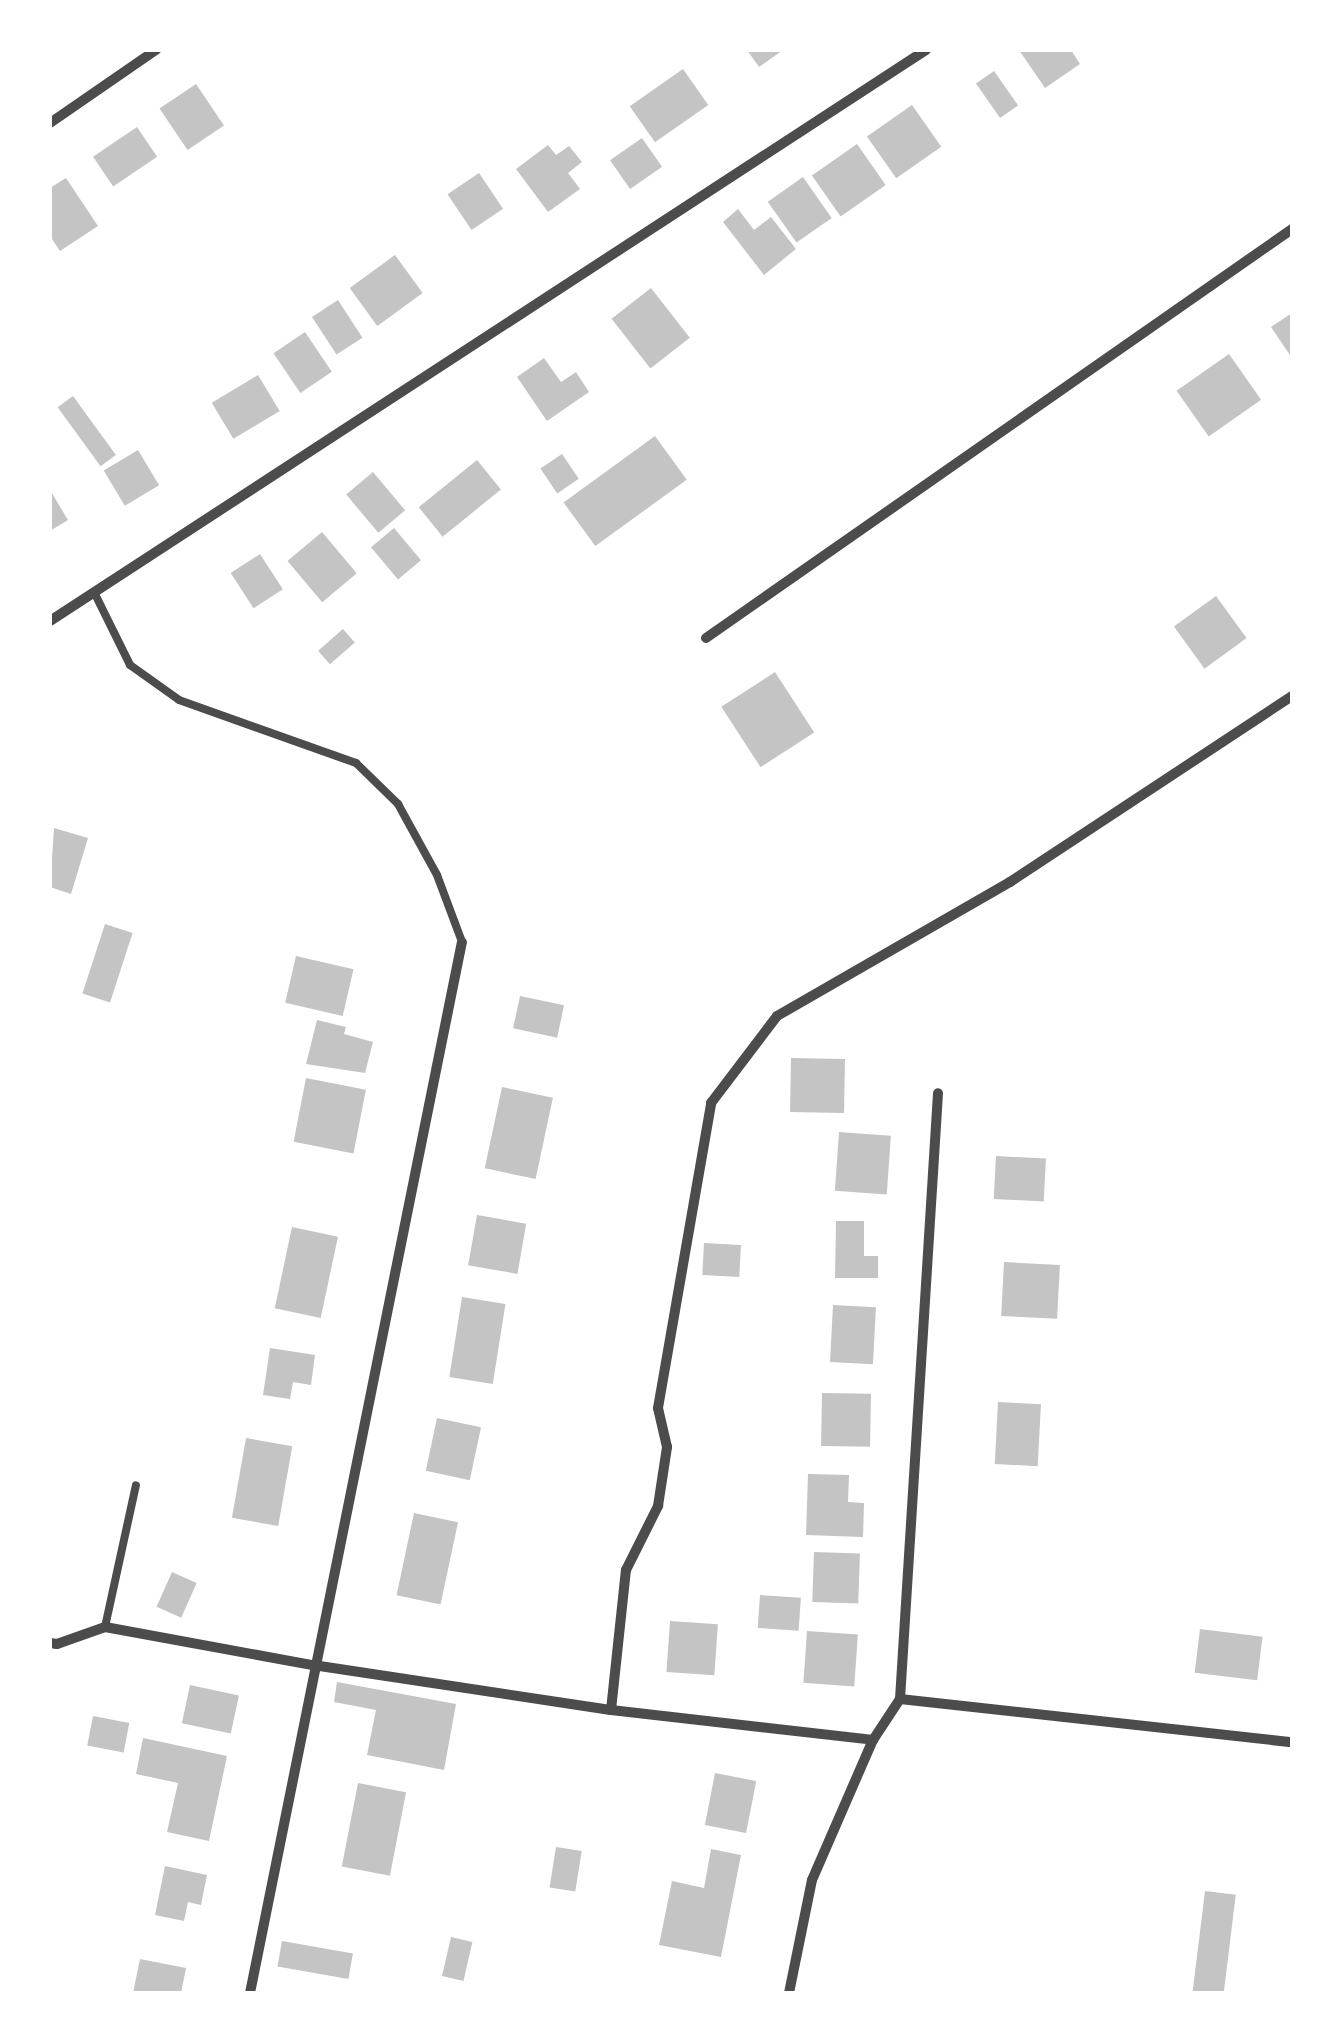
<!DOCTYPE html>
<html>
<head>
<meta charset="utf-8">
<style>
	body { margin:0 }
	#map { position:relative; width:1342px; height:2043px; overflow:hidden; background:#fff; font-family:"Alegreya Sans",sans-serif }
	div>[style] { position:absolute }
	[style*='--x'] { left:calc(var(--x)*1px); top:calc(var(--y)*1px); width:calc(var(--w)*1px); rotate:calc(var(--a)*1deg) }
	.building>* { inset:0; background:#c4c4c4; transform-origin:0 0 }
	.service>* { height:8px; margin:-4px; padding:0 4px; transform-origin:4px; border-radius:4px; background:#4c4c4c }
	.minor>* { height:10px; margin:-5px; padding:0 5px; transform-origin:5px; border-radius:5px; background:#4c4c4c }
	span { translate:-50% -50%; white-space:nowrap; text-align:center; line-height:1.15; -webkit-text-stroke:9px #fff; paint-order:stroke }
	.frame { position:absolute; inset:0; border:52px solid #fff; pointer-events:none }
</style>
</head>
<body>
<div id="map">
	<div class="building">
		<i style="clip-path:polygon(747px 50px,783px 50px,759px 67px)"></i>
		<i style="clip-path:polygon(1019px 50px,1071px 50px,1080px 64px,1045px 88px)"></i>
		<i style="left:683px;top:69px;width:44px;height:65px;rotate:55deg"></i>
		<i style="left:994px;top:71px;width:42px;height:22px;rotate:55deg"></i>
		<i style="left:196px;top:84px;width:50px;height:44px;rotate:56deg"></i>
		<i style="left:912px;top:105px;width:51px;height:55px;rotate:55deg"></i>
		<i style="left:137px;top:127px;width:36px;height:53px;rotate:56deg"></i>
		<i style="left:642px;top:138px;width:35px;height:39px;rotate:55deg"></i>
		<i style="left:857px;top:144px;width:50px;height:55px;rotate:55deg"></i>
		<i style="clip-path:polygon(548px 145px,556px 155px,569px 146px,582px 162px,568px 173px,580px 189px,548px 212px,516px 169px)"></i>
		<i style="left:479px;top:173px;width:43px;height:38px;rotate:56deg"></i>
		<i style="left:803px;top:177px;width:50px;height:43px;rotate:55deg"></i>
		<i style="clip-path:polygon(66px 178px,98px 226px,60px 251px,50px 236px,50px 188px)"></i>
		<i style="clip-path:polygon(738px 209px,754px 230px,771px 217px,796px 249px,764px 275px,723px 222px)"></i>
		<i style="left:395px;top:255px;width:47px;height:56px;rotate:54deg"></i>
		<i style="left:651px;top:288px;width:63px;height:50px;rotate:52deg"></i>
		<i style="left:338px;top:300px;width:45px;height:31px;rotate:57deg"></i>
		<i style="clip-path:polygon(1292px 313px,1292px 358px,1271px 327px)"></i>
		<i style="left:305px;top:332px;width:48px;height:38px;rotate:56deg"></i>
		<i style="left:1229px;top:354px;width:56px;height:64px;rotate:55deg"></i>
		<i style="clip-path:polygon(544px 358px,561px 382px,576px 372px,589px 392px,547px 421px,517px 377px)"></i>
		<i style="left:258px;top:375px;width:42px;height:54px;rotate:59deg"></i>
		<i style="left:73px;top:396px;width:73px;height:19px;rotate:54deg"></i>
		<i style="left:655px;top:436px;width:54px;height:113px;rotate:54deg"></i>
		<i style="left:138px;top:450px;width:41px;height:40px;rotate:59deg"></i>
		<i style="left:562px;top:454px;width:30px;height:26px;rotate:56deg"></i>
		<i style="left:477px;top:460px;width:38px;height:75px;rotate:51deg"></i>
		<i style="left:373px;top:472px;width:50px;height:35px;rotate:50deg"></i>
		<i style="clip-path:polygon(50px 490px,68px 520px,50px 531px)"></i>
		<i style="left:394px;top:528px;width:42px;height:30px;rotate:50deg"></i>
		<i style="left:322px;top:532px;width:54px;height:45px;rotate:50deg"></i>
		<i style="left:260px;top:554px;width:42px;height:35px;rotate:57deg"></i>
		<i style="left:1216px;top:596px;width:52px;height:52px;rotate:54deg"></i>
		<i style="left:343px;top:629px;width:18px;height:33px;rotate:49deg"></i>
		<i style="left:775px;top:672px;width:72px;height:64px;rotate:57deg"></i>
		<i style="clip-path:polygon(54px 828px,88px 838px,71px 894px,50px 887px)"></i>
		<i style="left:105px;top:924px;width:29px;height:73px;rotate:18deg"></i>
		<i style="left:296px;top:956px;width:59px;height:48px;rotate:13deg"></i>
		<i style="left:520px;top:996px;width:45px;height:33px;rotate:12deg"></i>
		<i style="clip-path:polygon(317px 1020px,346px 1027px,344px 1034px,373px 1042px,365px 1073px,306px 1064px)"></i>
		<i style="left:791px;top:1058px;width:54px;height:54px;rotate:1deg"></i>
		<i style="left:306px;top:1078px;width:61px;height:65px;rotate:11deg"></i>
		<i style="left:502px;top:1087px;width:52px;height:83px;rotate:12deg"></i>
		<i style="left:839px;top:1132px;width:52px;height:59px;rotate:4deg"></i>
		<i style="left:996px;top:1156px;width:50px;height:43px;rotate:3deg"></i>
		<i style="left:477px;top:1215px;width:50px;height:51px;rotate:10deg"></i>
		<i style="clip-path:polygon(836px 1221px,864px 1221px,864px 1256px,878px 1256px,878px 1278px,835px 1278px)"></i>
		<i style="left:292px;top:1227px;width:47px;height:83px;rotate:12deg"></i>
		<i style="left:704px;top:1243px;width:37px;height:32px;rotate:3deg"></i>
		<i style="left:1004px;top:1262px;width:56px;height:54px;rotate:3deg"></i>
		<i style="left:462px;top:1297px;width:44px;height:81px;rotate:9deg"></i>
		<i style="left:833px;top:1305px;width:43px;height:57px;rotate:3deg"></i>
		<i style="clip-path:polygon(270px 1348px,315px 1355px,311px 1385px,293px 1382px,290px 1399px,263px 1395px)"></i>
		<i style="left:822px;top:1393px;width:49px;height:53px;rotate:1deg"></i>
		<i style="left:998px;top:1402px;width:43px;height:62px;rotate:3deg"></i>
		<i style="left:437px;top:1418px;width:45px;height:54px;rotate:12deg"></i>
		<i style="left:246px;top:1438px;width:47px;height:81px;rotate:10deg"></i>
		<i style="clip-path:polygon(808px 1474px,849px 1475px,848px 1502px,864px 1503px,863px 1537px,806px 1535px)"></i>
		<i style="left:414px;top:1513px;width:45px;height:84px;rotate:12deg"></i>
		<i style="left:814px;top:1552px;width:46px;height:50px;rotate:2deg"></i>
		<i style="left:172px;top:1572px;width:27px;height:38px;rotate:24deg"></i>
		<i style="left:760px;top:1595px;width:41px;height:33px;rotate:4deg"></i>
		<i style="left:670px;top:1621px;width:48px;height:51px;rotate:4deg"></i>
		<i style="left:1200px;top:1629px;width:63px;height:44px;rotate:7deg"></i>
		<i style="left:807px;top:1631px;width:51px;height:52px;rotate:4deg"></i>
		<i style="clip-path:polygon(337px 1682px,456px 1704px,444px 1770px,367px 1755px,376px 1710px,334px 1702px)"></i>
		<i style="left:190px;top:1685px;width:50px;height:39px;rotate:12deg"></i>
		<i style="left:93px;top:1716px;width:37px;height:30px;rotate:11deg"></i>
		<i style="clip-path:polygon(143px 1738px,227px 1756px,209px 1841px,167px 1832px,178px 1783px,136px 1774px)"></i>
		<i style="left:715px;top:1773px;width:42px;height:53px;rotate:11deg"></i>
		<i style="left:358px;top:1783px;width:49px;height:85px;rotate:11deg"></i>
		<i style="left:556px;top:1847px;width:26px;height:41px;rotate:9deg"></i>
		<i style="clip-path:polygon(711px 1849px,741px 1855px,721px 1957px,659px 1945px,672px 1881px,704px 1888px)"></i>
		<i style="clip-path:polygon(165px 1866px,207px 1875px,201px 1905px,188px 1902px,184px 1921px,155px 1915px)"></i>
		<i style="left:1205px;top:1891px;width:31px;height:102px;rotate:7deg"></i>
		<i style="left:451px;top:1937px;width:22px;height:40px;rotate:13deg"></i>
		<i style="left:282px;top:1941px;width:72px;height:26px;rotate:10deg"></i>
		<i style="clip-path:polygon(140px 1959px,186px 1968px,181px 1993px,133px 1993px)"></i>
	</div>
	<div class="service">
		<i style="--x:94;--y:592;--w:81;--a:63.7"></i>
		<i style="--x:130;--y:665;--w:60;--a:35.5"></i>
		<i style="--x:179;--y:700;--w:188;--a:19.6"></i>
		<i style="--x:356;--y:763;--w:59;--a:44.3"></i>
		<i style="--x:398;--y:804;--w:81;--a:61.2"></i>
		<i style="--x:437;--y:875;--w:72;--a:69.5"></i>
		<i style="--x:105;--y:1627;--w:145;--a:-77.7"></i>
	</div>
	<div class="minor">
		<i style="--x:50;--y:123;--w:129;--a:-34.6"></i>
		<i style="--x:50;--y:621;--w:1046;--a:-33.1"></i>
		<i style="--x:706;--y:638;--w:715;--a:-34.91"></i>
		<i style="--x:50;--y:1643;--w:7;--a:8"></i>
		<i style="--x:57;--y:1644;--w:51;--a:-19.5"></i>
		<i style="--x:105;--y:1627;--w:211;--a:10.4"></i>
		<i style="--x:313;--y:1665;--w:301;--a:8.6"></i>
		<i style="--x:611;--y:1710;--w:264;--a:6.5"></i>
		<i style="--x:900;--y:1699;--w:394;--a:6.3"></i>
		<i style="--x:611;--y:1710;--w:141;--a:-83.9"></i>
		<i style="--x:626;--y:1570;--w:72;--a:-63.4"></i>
		<i style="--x:658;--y:1506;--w:60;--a:-81.3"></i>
		<i style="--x:667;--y:1447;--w:40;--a:-103"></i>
		<i style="--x:658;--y:1408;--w:310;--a:-80.1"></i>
		<i style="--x:711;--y:1103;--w:109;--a:-52.8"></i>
		<i style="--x:777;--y:1016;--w:269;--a:-29.9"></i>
		<i style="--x:1010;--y:882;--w:338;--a:-33.4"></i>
		<i style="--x:250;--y:1993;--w:1072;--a:-78.6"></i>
		<i style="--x:789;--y:1993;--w:115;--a:-78.5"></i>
		<i style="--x:812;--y:1880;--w:153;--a:-66.5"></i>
		<i style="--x:873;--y:1740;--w:49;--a:-56.6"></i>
		<i style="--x:900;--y:1699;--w:607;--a:-86.41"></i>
	</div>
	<div class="frame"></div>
</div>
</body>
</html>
